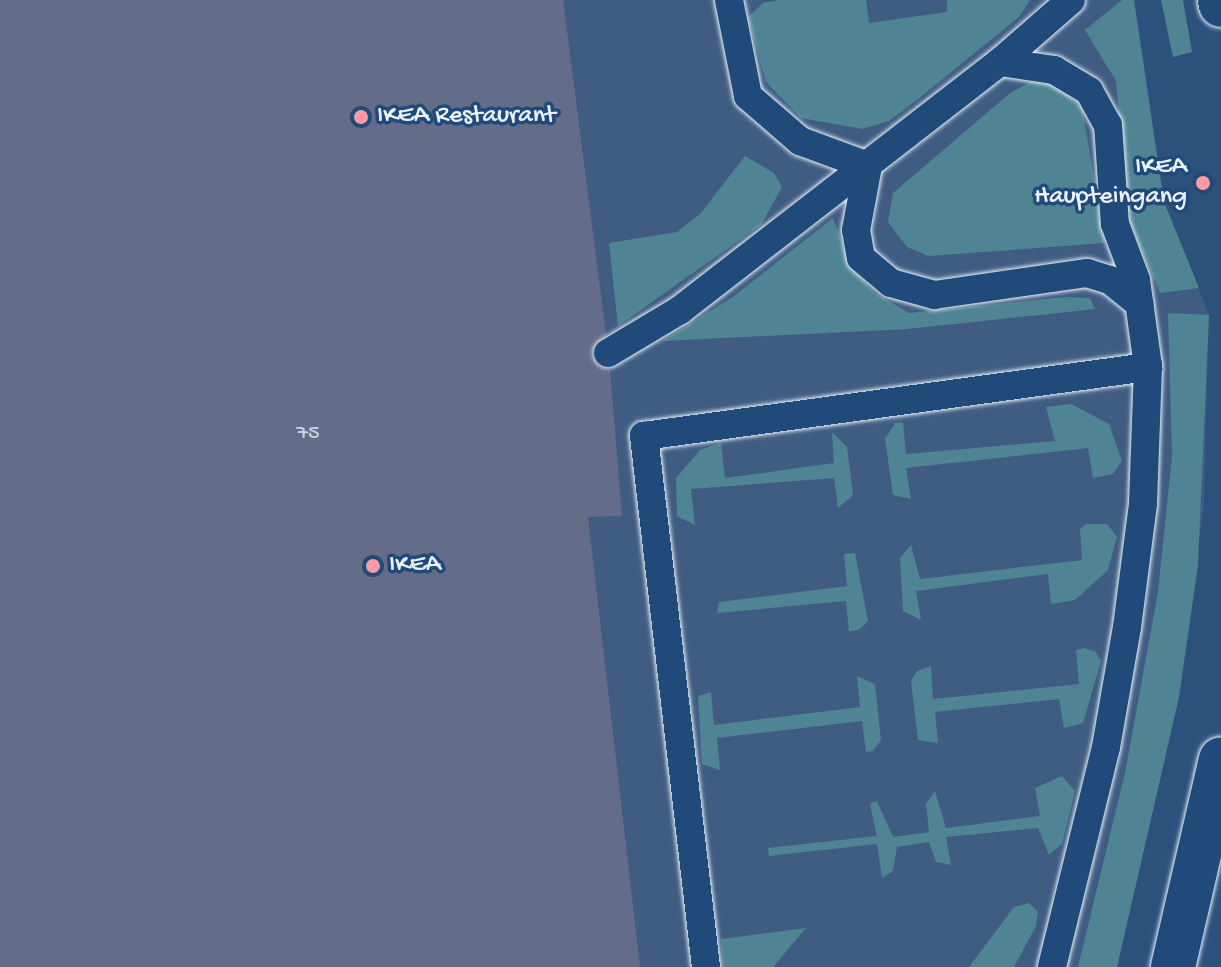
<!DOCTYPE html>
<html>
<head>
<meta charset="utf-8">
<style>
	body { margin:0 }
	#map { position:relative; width:1221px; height:967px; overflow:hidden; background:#2d517d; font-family:"Gochi Hand",sans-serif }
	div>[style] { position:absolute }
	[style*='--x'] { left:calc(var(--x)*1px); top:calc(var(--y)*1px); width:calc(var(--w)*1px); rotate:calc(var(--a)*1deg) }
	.built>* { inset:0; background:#415c83 }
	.green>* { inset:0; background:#4f8492 }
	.building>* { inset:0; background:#656c8a }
	.roads { filter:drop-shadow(0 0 2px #e8f1f8) drop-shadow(0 0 2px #e8f1f8) }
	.service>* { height:28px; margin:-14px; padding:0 14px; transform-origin:14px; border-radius:14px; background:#1f4a7a }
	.secondary>* { height:44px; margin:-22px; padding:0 22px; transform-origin:22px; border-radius:22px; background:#1f4a7a }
	.dots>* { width:22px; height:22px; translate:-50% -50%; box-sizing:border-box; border:4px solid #1f4a7a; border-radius:50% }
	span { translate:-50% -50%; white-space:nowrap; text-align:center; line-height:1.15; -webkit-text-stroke:7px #1f4a7a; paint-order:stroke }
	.number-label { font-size:22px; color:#c7d0dc }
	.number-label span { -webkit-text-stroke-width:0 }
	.poi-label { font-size:26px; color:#e8f1f8 }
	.left { translate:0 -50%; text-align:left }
	.right { translate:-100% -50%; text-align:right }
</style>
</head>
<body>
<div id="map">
	<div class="built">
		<i style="clip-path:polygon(0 0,1134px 0,1164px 202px,1209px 315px,1208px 343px,1204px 503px,1179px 697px,1117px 967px,0 967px)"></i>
	</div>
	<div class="green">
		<i style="clip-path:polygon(779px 0,866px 0,869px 23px,947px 12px,947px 0,1030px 0,1019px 17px,917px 100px,889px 121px,862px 129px,801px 118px,766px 82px,748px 17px,763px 3px)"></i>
		<i style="clip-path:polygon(1122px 0,1134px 0,1164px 202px,1199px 288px,1160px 293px,1128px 218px,1116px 81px,1085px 30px)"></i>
		<i style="clip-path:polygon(1161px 0,1183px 0,1192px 52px,1173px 57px)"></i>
		<i style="clip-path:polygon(1035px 80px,1059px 86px,1082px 107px,1105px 243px,928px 256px,907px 247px,888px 222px,893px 193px,1010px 93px)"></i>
		<i style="clip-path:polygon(745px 156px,774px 173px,782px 187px,761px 225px,618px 326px,609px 243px,677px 232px,700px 214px)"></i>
		<i style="clip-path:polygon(833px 218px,852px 268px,875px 293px,909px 313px,1066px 297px,1090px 298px,1095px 309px,907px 329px,663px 341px,734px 296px)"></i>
		<i style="clip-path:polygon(1168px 313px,1209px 315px,1198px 565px,1179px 697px,1117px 967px,1078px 967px,1125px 773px,1158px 592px,1172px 456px)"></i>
		<i style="clip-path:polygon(1071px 404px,1109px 424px,1122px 461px,1113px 474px,1093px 478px,1088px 448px,906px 468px,911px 499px,893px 495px,885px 439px,895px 423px,903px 422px,906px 454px,1055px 441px,1046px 407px)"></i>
		<i style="clip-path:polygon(832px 432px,847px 447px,853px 495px,838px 508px,834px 478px,691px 489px,695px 525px,677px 516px,676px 478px,700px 450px,721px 443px,725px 478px,834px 463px)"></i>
		<i style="clip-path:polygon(1086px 524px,1107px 524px,1117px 537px,1108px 570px,1075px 600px,1051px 604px,1048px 574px,916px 591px,921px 620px,903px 611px,900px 558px,911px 545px,920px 579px,1082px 560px,1080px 529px)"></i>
		<i style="clip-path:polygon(855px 553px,868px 621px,860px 629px,849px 632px,846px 601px,717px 613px,719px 602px,847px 586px,844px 554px)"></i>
		<i style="clip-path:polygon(1084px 648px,1096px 652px,1101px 661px,1083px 723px,1064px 728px,1059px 699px,935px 712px,938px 743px,918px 740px,911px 681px,917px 671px,931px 666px,933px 699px,1079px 684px,1076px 650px)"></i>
		<i style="clip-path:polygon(857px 676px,875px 684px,881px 740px,873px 751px,866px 752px,862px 721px,717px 738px,720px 770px,702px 764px,698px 696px,711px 692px,714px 725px,860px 707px)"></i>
		<i style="clip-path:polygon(1062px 776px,1075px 791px,1062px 844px,1049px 855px,1038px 828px,946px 837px,951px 865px,936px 862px,929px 842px,897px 847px,893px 871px,882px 878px,877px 844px,769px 856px,768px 848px,877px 836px,870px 804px,877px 801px,893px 837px,929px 832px,926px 804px,935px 791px,946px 828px,1040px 816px,1035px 788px)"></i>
		<i style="clip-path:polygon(1029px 903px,1038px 912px,1036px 926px,1014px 967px,969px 967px,1014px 907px)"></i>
		<i style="clip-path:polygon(806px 928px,773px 967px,723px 967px,721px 939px)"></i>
	</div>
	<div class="building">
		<i style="clip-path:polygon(0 0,563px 0,606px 334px,591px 354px,599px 367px,610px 370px,622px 516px,588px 517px,640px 967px,0 967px)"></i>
	</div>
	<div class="roads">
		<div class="service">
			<i style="--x:729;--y:0;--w:98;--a:78.8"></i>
			<i style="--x:748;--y:96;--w:69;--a:40.9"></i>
			<i style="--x:800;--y:141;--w:72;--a:20.2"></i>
			<i style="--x:1000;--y:62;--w:55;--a:8.4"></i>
			<i style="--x:1054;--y:70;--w:41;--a:31"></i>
			<i style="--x:1089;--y:91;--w:39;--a:61"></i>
			<i style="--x:1108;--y:125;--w:99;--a:86"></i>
			<i style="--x:1115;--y:224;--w:60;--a:69.4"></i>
			<i style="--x:1136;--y:280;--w:88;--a:82.1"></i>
			<i style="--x:1148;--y:367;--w:137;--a:92.1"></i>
			<i style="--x:1143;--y:504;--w:124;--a:97.4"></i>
			<i style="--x:1127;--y:627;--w:122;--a:99.9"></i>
			<i style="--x:1106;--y:747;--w:227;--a:103.8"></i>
			<i style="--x:868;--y:166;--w:65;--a:100.6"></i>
			<i style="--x:856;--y:230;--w:28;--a:80"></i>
			<i style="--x:861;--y:258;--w:39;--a:40"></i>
			<i style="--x:891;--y:283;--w:45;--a:15.6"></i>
			<i style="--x:934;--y:295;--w:155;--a:-8.2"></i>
			<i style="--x:1087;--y:273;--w:24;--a:17"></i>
			<i style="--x:1110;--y:280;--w:38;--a:39"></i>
			<i style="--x:608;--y:353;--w:84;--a:-30.8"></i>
			<i style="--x:680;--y:310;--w:405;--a:-37.8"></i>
			<i style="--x:1000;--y:62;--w:94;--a:-41.1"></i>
			<i style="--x:706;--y:967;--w:535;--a:-96.66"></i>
			<i style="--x:644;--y:436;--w:509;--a:-7.8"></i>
		</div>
		<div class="secondary">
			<i style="--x:1220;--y:0;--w:5;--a:79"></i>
			<i style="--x:1173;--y:967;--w:213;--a:-77"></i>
		</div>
	</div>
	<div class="dots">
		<i style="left:361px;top:117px;background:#ff9aa2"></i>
		<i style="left:1203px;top:183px;background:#ff9aa2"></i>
		<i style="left:373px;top:566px;background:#ff9aa2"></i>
	</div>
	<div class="number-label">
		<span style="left:308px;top:435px">75</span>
	</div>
	<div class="poi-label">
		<span class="left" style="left:377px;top:117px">IKEA Restaurant</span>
		<span class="right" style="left:1187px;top:183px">IKEA<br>Haupteingang</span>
		<span class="left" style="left:389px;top:566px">IKEA</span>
	</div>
</div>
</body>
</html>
